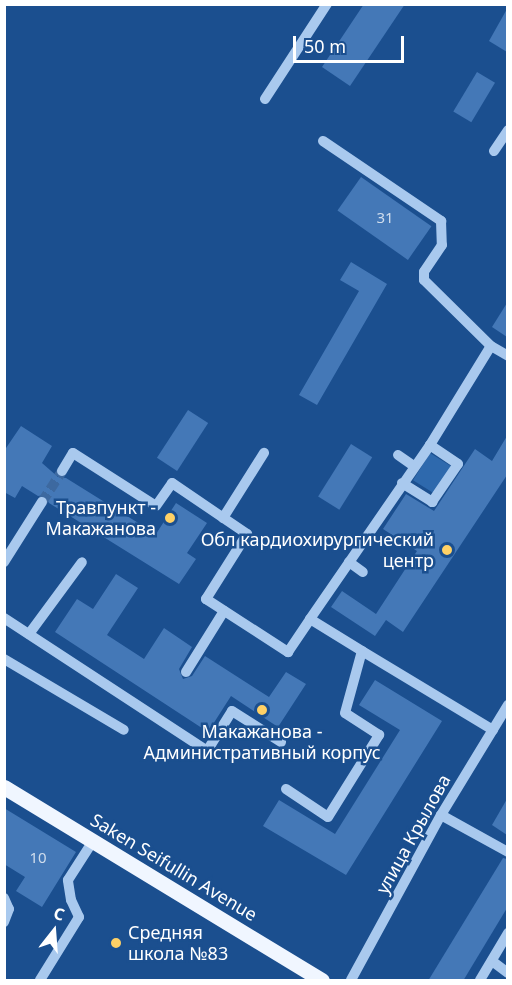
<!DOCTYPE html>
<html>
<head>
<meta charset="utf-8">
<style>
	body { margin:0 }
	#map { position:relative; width:512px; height:985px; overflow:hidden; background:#1b4f8f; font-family:"Noto Sans",sans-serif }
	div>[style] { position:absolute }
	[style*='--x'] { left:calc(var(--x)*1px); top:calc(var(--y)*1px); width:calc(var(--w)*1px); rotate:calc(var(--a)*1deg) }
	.green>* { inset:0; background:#2e69ad; transform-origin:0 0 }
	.building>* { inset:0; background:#4478b7; transform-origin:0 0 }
	.minor-tunnel>* { height:10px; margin-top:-5px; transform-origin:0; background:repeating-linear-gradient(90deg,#3d69a0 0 10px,transparent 0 15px) }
	.minor>* { height:10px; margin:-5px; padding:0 5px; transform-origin:5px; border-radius:5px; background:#a9c9ee }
	.major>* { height:15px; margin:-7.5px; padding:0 7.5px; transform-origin:7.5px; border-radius:7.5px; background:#f0f6ff }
	.dots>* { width:16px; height:16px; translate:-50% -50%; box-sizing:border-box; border:3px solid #1b4f8f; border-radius:50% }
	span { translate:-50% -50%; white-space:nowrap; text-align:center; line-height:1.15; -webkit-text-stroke:5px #1b4f8f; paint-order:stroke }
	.number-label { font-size:15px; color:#d0dded }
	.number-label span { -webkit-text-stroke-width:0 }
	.poi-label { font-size:18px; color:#fff }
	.right { translate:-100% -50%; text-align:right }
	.left { translate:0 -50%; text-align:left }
	.street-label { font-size:18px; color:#fff }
	.frame { position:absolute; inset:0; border:6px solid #fff; pointer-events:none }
	.north { position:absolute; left:24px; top:901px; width:60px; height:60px; -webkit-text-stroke:4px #1b4f8f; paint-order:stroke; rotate:17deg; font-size:16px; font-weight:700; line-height:24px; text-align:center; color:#fff }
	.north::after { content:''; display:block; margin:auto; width:21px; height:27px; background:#fff; clip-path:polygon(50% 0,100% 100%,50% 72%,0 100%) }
	.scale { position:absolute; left:293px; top:36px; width:111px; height:27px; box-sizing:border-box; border:3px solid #fff; border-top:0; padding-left:8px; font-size:18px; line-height:21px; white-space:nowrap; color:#fff; -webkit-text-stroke:4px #1b4f8f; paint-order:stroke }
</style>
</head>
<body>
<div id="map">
	<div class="green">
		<i style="left:430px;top:453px;width:25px;height:32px;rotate:32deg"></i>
	</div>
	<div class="building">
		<i style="clip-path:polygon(364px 4px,405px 4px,350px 86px,322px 67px)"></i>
		<i style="clip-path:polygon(507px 9px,507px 52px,489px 41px)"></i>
		<i style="left:477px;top:72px;width:21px;height:46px;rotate:31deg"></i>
		<i style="left:361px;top:177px;width:86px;height:41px;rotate:35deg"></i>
		<i style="clip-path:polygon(351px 262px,387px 284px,317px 405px,299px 395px,359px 291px,340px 280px)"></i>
		<i style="clip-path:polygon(507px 303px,507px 337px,492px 327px)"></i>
		<i style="left:188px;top:410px;width:24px;height:57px;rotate:33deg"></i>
		<i style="clip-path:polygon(21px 426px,52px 446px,42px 463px,58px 477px,66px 478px,156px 534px,176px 503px,207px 523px,187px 553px,196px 559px,179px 584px,49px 503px,45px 495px,38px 496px,22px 486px,15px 498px,4px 492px,4px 451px)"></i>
		<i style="clip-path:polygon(507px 436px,507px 475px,403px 632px,386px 620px,375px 636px,331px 607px,342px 591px,376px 614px,417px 551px,383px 529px,406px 494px,434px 511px,475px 449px,492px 461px)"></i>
		<i style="left:351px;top:444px;width:25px;height:62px;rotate:32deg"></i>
		<i style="clip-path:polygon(116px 574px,138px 588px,107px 635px,144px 659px,164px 628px,192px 647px,179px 669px,183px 679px,192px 676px,205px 656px,269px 697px,286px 672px,306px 684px,278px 727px,231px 696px,208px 732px,55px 632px,77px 599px,93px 609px)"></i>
		<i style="clip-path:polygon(375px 680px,442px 721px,346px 875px,263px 826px,279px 800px,335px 834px,400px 730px,359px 705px)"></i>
		<i style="clip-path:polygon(507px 799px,507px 835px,492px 825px)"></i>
		<i style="clip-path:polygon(4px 808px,76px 852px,42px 907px,16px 891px,25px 877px,4px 864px)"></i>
		<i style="clip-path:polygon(503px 858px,507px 859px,507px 908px,463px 981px,428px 981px)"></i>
	</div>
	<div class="minor-tunnel">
		<i style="--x:42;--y:502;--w:37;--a:-57"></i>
	</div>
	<div class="minor">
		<i style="--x:265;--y:99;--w:113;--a:-56.9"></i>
		<i style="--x:323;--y:141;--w:143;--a:34.1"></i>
		<i style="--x:441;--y:221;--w:24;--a:88"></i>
		<i style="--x:442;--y:245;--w:32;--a:124"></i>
		<i style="--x:424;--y:272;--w:8;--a:90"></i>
		<i style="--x:424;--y:280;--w:94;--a:44.6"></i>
		<i style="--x:494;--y:151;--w:25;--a:-56"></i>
		<i style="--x:398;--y:455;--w:19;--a:35"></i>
		<i style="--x:62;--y:471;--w:21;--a:-59"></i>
		<i style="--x:73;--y:453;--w:98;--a:32.6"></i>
		<i style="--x:156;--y:506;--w:28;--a:-55"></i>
		<i style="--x:172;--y:483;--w:91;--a:34.2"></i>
		<i style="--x:247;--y:534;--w:77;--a:122.2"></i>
		<i style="--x:206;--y:599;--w:98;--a:32.9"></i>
		<i style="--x:288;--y:652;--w:40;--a:-56"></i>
		<i style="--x:402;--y:483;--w:36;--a:32"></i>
		<i style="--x:432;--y:502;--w:46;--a:-55.6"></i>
		<i style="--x:458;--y:464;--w:34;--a:-146"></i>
		<i style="--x:223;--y:518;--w:77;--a:-57.8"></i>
		<i style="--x:4;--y:562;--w:71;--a:-57.7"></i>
		<i style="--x:349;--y:562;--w:17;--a:36"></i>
		<i style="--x:4;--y:618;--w:243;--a:33.2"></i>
		<i style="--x:207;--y:751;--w:47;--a:-58"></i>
		<i style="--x:232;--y:711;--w:58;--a:32.3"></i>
		<i style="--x:29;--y:634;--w:89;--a:-53.6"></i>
		<i style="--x:362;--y:651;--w:153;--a:31.1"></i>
		<i style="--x:4;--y:659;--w:139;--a:30.6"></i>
		<i style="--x:186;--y:672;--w:72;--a:-58.1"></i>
		<i style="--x:286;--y:789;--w:50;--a:33.7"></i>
		<i style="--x:328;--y:817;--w:97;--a:-58.1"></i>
		<i style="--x:379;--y:735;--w:40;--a:-147.1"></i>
		<i style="--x:345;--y:713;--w:64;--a:-74.7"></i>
		<i style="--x:362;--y:651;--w:61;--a:-148.4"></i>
		<i style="--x:310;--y:619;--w:211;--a:-55.4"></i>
		<i style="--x:430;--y:445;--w:116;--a:-58.4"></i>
		<i style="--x:491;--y:346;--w:20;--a:30"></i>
		<i style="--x:441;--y:815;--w:77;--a:28.9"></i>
		<i style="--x:4;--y:898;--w:12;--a:66"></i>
		<i style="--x:9;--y:909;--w:14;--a:111"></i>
		<i style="--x:492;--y:961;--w:20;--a:37"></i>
		<i style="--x:40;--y:980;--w:74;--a:-58.2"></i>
		<i style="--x:79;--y:917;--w:19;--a:-115"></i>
		<i style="--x:71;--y:900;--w:20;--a:-99"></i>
		<i style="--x:68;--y:880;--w:46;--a:-57.3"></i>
		<i style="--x:351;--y:980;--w:188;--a:-61.4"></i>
		<i style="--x:441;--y:815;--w:129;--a:-58.7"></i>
		<i style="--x:480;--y:980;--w:55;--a:-59.2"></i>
	</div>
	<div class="major">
		<i style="--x:4;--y:787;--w:372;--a:31.3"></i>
	</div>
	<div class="dots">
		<i style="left:170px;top:518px;background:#ffd166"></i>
		<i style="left:447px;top:550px;background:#ffd166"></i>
		<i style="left:262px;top:710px;background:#ffd166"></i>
		<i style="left:116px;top:943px;background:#ffd166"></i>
	</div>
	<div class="number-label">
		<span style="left:385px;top:218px">31</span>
		<span style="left:38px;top:858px">10</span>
	</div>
	<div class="poi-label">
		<span class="right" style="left:156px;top:518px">Травпункт -<br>Макажанова</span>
		<span class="right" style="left:434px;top:550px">Обл кардиохирургический<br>центр</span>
		<span style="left:262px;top:742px">Макажанова -<br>Административный корпус</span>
		<span class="left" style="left:128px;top:943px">Средняя<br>школа №83</span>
	</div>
	<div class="street-label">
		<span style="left:413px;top:834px;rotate:-61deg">улица Крылова</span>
		<span style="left:174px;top:867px;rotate:31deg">Saken Seifullin Avenue</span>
	</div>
	<div class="frame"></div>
	<div class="north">С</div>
	<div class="scale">50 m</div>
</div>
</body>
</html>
